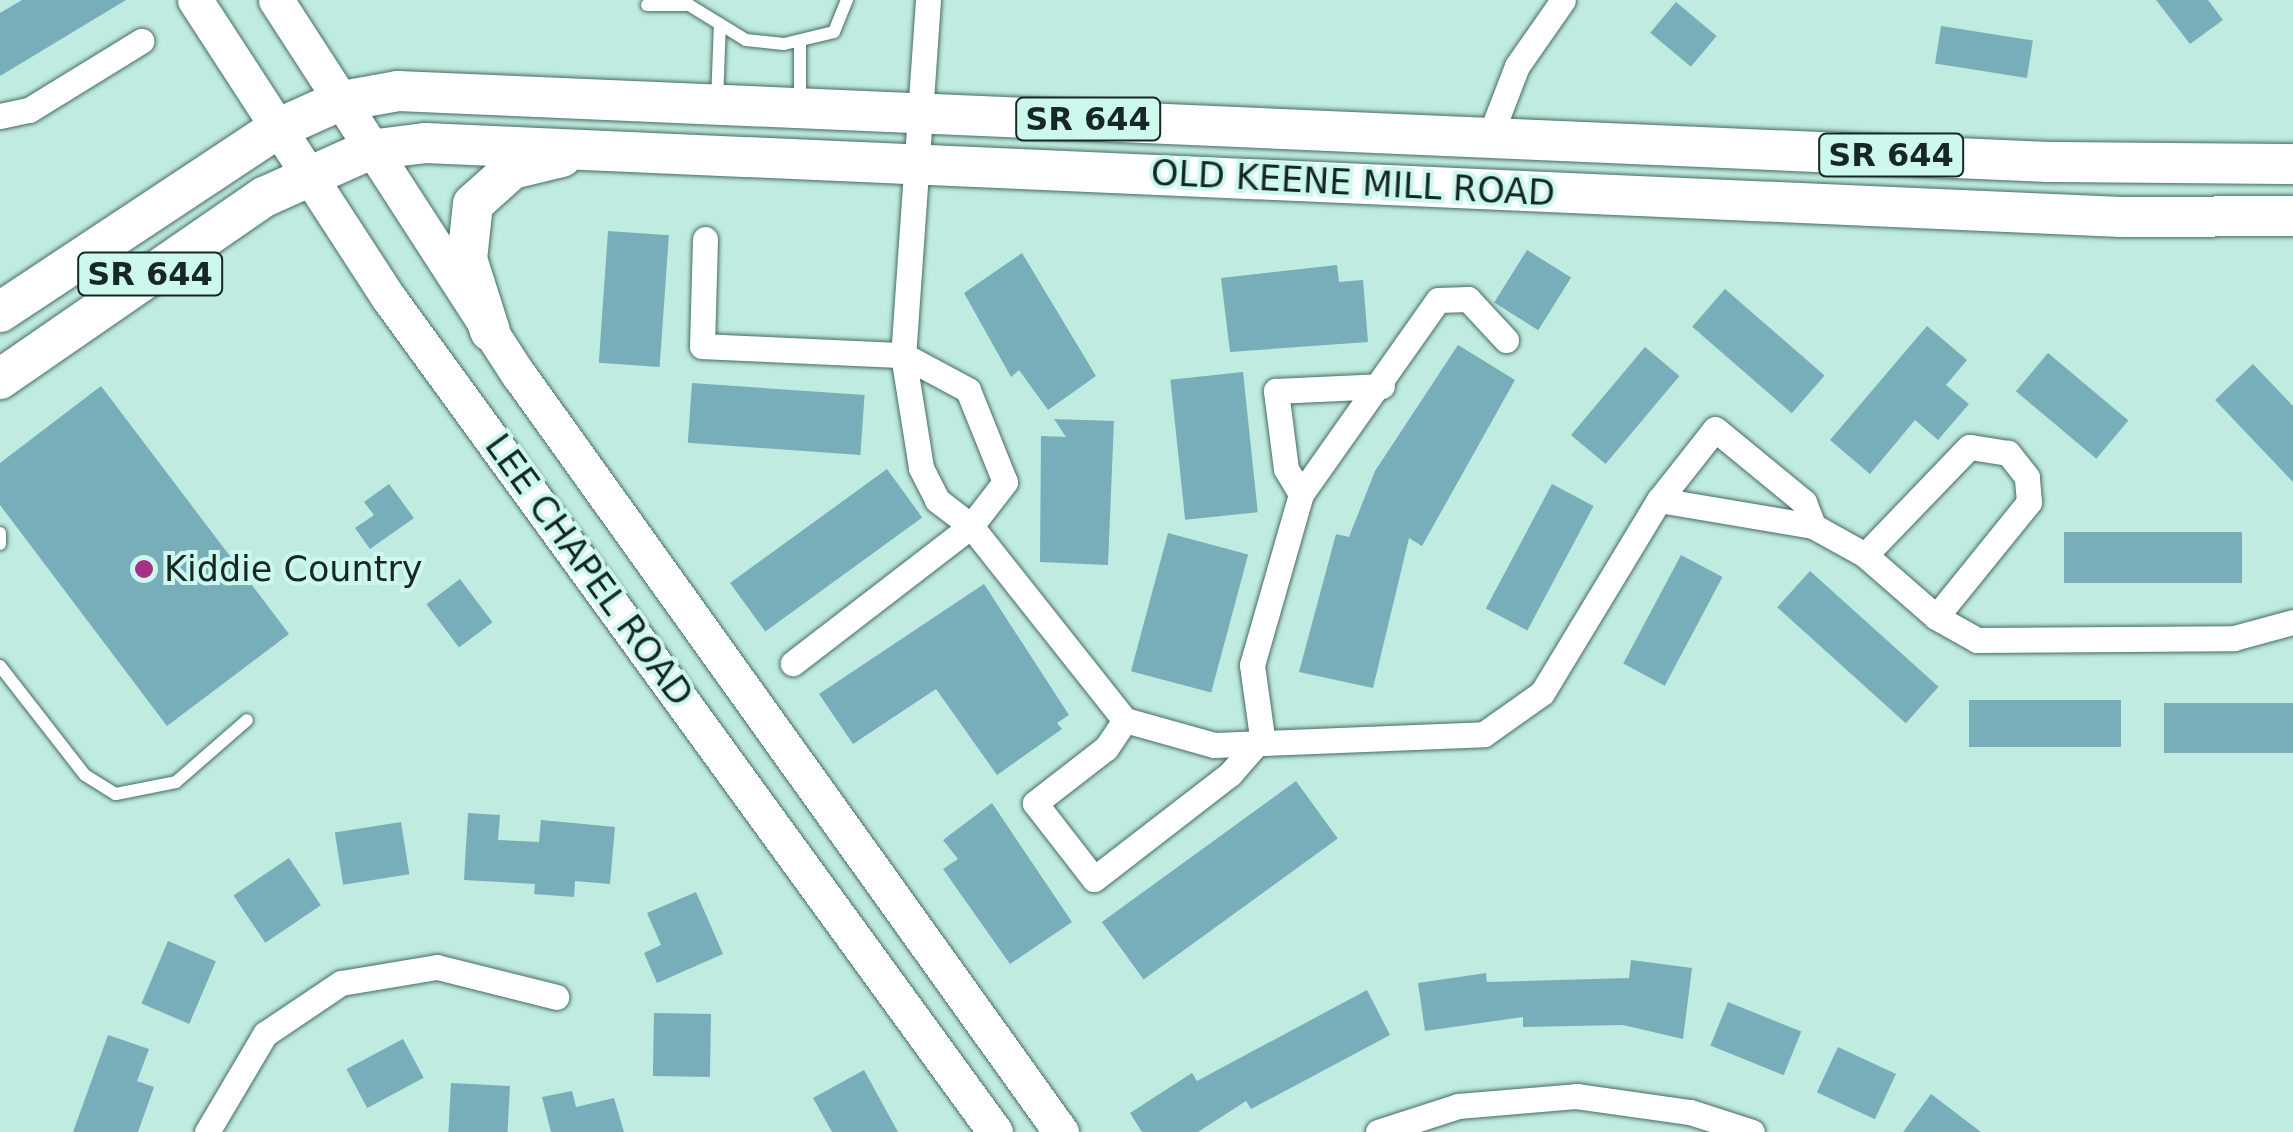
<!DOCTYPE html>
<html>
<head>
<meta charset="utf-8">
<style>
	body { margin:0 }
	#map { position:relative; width:2293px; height:1132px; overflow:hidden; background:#c0ebe1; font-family:"DejaVu Sans",sans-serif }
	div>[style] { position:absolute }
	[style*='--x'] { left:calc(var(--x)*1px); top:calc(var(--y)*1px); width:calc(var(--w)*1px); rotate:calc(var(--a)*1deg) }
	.building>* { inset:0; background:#77aeb9; transform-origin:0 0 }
	.roads { filter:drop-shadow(0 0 2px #456c64) drop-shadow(0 0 2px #456c64) }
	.service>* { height:12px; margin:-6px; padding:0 6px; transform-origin:6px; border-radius:6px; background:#fff }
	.minor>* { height:25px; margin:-12.5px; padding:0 12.5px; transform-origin:12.5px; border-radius:12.5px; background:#fff }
	.secondary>* { height:35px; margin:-17.5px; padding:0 17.5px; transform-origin:17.5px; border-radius:17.5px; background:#fff }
	.primary>* { height:40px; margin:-20px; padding:0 20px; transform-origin:20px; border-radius:20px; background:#fff }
	.dots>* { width:28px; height:28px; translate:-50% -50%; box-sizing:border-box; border:5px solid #cdf8ee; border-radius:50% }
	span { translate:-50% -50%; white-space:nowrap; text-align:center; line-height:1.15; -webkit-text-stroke:8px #cdf8ee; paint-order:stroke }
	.shield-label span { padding:2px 8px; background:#cdf8ee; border:2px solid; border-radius:8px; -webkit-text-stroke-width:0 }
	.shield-label { font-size:32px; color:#172824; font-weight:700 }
	.street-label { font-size:35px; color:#172824 }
	.poi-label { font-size:35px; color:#172824 }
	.left { translate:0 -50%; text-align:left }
</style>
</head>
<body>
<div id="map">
	<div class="building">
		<i style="clip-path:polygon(22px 0,126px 0,0 76px,0 13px)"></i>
		<i style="clip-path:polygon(2156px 0,2208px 0,2223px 20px,2190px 44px)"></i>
		<i style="left:1676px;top:2px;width:53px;height:40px;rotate:40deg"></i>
		<i style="left:1941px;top:26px;width:93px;height:38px;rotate:9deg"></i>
		<i style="left:608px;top:231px;width:61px;height:132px;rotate:4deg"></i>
		<i style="left:1527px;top:250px;width:52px;height:62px;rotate:32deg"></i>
		<i style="clip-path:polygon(1022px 253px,1096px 376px,1048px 410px,1019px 370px,1011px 377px,964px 293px)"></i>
		<i style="clip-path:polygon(1337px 265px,1339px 282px,1363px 280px,1368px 342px,1230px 352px,1221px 278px)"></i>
		<i style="left:1725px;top:289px;width:132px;height:50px;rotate:41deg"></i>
		<i style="clip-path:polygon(1927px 326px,1967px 360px,1946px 385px,1969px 404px,1938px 440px,1915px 420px,1870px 474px,1830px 440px)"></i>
		<i style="clip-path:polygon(1458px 345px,1515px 380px,1422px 546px,1409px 538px,1373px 688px,1299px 672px,1336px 534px,1349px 537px,1375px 471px)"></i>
		<i style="left:1645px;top:347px;width:45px;height:115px;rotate:40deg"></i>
		<i style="left:2048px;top:353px;width:105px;height:50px;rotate:40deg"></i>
		<i style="clip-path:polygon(2253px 364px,2293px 406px,2293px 482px,2215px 400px)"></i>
		<i style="left:1243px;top:372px;width:141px;height:73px;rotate:84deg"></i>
		<i style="left:692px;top:383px;width:173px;height:60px;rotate:4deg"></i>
		<i style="clip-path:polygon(101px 386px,289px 634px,167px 726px,0 505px,0 463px)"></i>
		<i style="clip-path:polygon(1054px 419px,1114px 421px,1108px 565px,1040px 562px,1041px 436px,1066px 437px)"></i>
		<i style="left:887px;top:469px;width:60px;height:194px;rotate:54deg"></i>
		<i style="clip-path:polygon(389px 484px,414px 518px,370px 549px,355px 528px,374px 515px,364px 502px)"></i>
		<i style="left:1552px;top:484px;width:47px;height:141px;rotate:28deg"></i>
		<i style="left:2242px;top:532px;width:51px;height:178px;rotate:90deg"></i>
		<i style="left:1168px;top:533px;width:83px;height:143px;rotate:15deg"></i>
		<i style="left:1681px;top:555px;width:47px;height:123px;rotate:28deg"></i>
		<i style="left:1810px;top:571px;width:173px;height:49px;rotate:42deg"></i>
		<i style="left:460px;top:579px;width:54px;height:42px;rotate:53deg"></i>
		<i style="clip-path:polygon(984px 584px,1069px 715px,1057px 723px,1062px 729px,997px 775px,936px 689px,853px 744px,819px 694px)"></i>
		<i style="left:2121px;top:700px;width:47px;height:152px;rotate:90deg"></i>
		<i style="left:2164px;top:703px;width:129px;height:50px"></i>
		<i style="left:1296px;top:781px;width:71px;height:240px;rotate:54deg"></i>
		<i style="clip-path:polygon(992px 803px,1072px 922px,1010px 964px,943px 869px,958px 859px,943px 840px)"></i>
		<i style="clip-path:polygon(468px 813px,500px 815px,498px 840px,539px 842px,541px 820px,615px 827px,610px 884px,575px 881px,574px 897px,534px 894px,535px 884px,464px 880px)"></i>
		<i style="left:401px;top:822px;width:53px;height:67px;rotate:81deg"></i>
		<i style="left:289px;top:858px;width:57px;height:67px;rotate:56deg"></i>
		<i style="clip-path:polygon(696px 892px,723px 954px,657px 983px,644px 953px,661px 945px,647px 913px)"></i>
		<i style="left:168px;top:941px;width:52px;height:68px;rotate:23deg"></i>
		<i style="clip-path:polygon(1631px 960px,1692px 968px,1683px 1039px,1623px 1025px,1523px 1027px,1523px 1017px,1425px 1031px,1418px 983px,1486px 973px,1487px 982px,1629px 978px)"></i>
		<i style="clip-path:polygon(1367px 990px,1390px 1035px,1251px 1109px,1246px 1101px,1198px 1132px,1142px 1132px,1130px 1113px,1192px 1073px,1197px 1081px)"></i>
		<i style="left:1728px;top:1002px;width:79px;height:47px;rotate:22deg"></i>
		<i style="left:654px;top:1013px;width:57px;height:63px;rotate:1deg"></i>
		<i style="clip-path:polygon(108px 1035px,149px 1049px,137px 1081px,154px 1087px,138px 1132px,73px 1132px)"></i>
		<i style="left:403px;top:1039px;width:44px;height:64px;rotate:62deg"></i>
		<i style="left:1838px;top:1047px;width:64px;height:50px;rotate:25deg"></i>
		<i style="clip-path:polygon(864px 1070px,898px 1132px,832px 1132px,813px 1098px)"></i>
		<i style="left:451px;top:1083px;width:59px;height:49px;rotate:3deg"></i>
		<i style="clip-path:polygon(572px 1091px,576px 1107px,614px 1098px,624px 1132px,551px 1132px,542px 1097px)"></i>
		<i style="clip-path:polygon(1931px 1094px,1981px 1132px,1903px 1132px)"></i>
	</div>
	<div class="roads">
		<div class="service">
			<i style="--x:647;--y:5;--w:42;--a:0"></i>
			<i style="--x:689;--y:5;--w:67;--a:31.6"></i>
			<i style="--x:746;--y:40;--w:38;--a:6"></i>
			<i style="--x:784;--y:44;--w:51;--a:-13.5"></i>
			<i style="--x:834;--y:32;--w:35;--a:-68"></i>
			<i style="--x:800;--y:42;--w:63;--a:90"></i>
			<i style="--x:717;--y:101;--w:77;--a:-87.8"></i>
			<i style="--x:0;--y:533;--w:11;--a:90"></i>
			<i style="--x:0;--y:666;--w:138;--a:52.1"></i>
			<i style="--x:85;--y:775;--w:36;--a:32"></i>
			<i style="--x:116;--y:794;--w:61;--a:-11.3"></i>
			<i style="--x:176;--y:782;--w:94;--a:-41.1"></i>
		</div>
		<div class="minor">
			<i style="--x:928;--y:0;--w:356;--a:94"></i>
			<i style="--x:903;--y:355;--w:74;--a:28.3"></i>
			<i style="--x:968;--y:390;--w:99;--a:68.1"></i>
			<i style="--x:1005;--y:482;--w:56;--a:127.7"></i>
			<i style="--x:971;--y:526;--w:248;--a:51.6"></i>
			<i style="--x:1125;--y:720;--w:92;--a:15.7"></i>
			<i style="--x:1214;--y:745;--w:270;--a:-2.3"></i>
			<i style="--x:1484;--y:734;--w:71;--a:-35.3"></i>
			<i style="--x:1542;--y:693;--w:226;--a:-58.8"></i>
			<i style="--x:1659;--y:500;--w:90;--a:-51.7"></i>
			<i style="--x:1715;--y:429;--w:115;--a:39.4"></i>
			<i style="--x:1804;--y:502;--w:26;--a:69"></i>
			<i style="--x:1813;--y:526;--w:60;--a:29.1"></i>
			<i style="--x:1865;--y:555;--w:94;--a:41.1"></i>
			<i style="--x:1936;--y:617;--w:148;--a:-51"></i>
			<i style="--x:2029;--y:502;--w:25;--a:-95"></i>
			<i style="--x:2027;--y:477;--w:31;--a:-128"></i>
			<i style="--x:2008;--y:453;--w:39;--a:-171"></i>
			<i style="--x:1969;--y:447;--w:150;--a:133.9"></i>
			<i style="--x:0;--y:116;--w:30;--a:-12"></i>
			<i style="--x:29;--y:110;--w:132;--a:-31.6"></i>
			<i style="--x:1490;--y:136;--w:75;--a:-68.9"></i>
			<i style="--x:1517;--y:66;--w:80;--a:-55.1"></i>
			<i style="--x:705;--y:239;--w:107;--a:91.6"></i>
			<i style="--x:702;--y:346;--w:201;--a:2.6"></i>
			<i style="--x:903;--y:355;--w:114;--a:80.9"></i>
			<i style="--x:921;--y:468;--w:36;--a:63"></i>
			<i style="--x:937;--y:500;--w:43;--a:37.4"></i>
			<i style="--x:971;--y:526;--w:225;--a:142.4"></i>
			<i style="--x:1301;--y:494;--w:237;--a:-54.8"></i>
			<i style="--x:1438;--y:300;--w:30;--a:-2"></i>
			<i style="--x:1468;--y:299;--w:56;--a:47.2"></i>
			<i style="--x:1659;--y:500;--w:156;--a:9.6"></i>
			<i style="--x:1936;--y:617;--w:47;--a:29.3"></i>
			<i style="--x:1977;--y:640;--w:257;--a:-0.4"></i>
			<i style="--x:2234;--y:638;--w:61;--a:-15.2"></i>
			<i style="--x:1125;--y:720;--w:34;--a:124"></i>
			<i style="--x:1106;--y:748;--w:90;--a:142.2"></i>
			<i style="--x:1035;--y:803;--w:96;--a:52.2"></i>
			<i style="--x:1094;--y:879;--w:172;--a:-37.7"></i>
			<i style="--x:1230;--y:774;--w:49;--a:-49.1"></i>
			<i style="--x:1262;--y:737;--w:73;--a:-97.9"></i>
			<i style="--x:1252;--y:665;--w:178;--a:-74"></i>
			<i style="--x:1301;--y:494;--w:29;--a:-121"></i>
			<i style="--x:1286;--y:469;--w:79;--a:-97.3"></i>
			<i style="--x:1276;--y:391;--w:106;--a:-2.7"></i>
			<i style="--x:207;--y:1132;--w:114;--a:-59.4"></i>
			<i style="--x:265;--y:1034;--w:92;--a:-33.9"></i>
			<i style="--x:341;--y:983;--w:97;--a:-9.5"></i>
			<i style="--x:437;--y:967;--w:123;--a:14.1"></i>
			<i style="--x:1378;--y:1132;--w:84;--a:-18"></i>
			<i style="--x:1458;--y:1106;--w:118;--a:-4.8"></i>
			<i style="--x:1576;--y:1096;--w:115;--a:8"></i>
			<i style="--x:1690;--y:1112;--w:65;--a:17.9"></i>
		</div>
		<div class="secondary">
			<i style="--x:195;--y:0;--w:354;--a:57"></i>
			<i style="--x:388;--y:297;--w:1032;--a:53.98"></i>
			<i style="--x:276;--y:0;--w:447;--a:57.1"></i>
			<i style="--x:519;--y:375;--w:931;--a:54.4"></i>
		</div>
		<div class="primary">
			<i style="--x:0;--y:312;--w:332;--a:-33.5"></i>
			<i style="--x:277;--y:129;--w:66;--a:-24.2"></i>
			<i style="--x:337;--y:102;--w:62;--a:-10.2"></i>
			<i style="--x:398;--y:91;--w:1652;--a:2.46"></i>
			<i style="--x:2048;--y:162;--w:245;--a:0.5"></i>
			<i style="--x:490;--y:331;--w:76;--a:-107.7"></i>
			<i style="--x:467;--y:259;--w:55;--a:-83.8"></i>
			<i style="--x:473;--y:204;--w:52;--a:-41.9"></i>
			<i style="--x:512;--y:169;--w:51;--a:-13.5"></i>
			<i style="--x:0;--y:379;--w:321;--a:-34.6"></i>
			<i style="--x:264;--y:197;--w:115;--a:-24.1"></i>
			<i style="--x:369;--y:150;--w:56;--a:-7.1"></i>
			<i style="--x:425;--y:143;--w:1698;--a:2.5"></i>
			<i style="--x:2121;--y:217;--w:172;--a:-0.3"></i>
		</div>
	</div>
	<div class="dots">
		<i style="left:144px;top:569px;background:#a83188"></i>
	</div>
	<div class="shield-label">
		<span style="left:1088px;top:119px">SR 644</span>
		<span style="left:1891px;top:155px">SR 644</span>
		<span style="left:150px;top:274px">SR 644</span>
	</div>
	<div class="street-label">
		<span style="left:1353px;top:183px;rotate:3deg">OLD KEENE MILL ROAD</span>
		<span style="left:589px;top:570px;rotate:54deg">LEE CHAPEL ROAD</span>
	</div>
	<div class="poi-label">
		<span class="left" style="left:164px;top:569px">Kiddie Country</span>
	</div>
</div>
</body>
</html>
